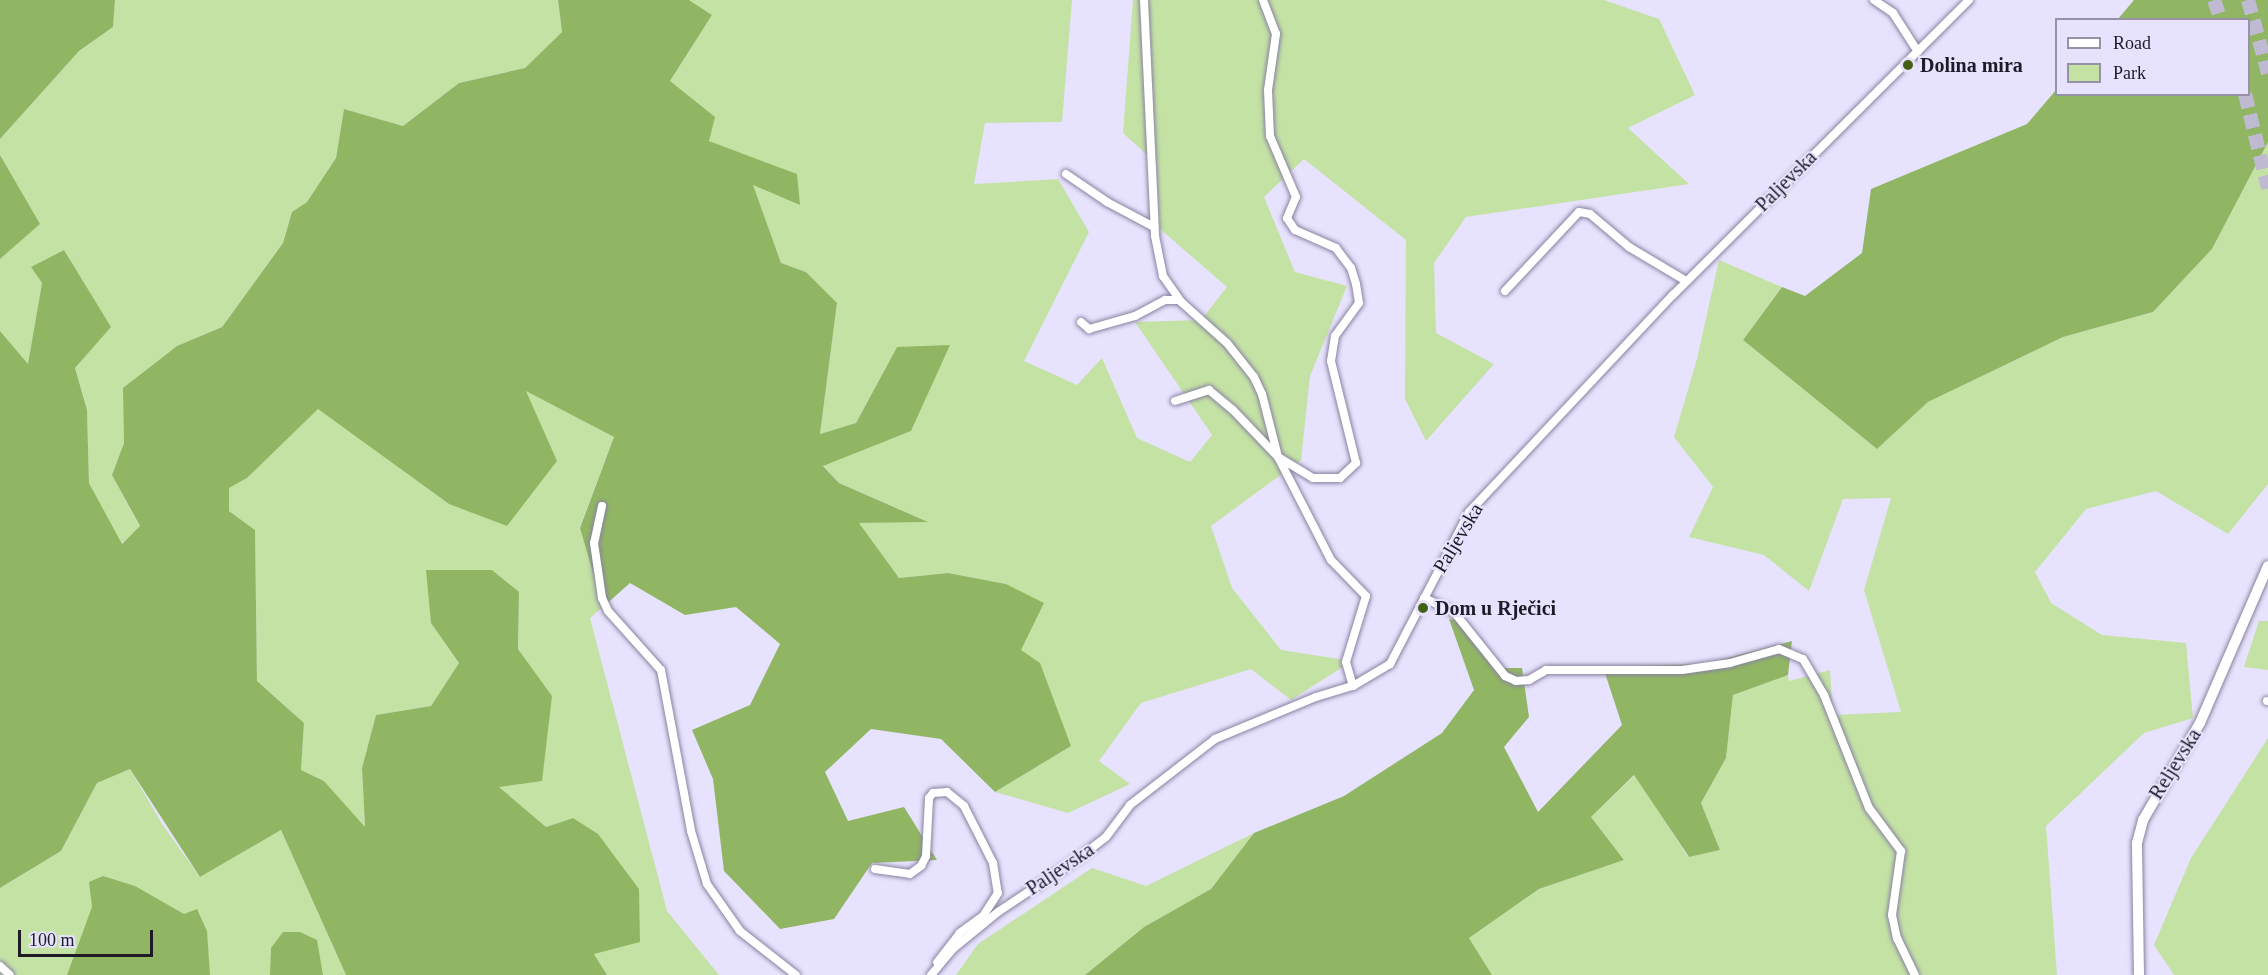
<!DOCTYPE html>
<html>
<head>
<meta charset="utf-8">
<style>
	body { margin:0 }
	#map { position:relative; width:2268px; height:975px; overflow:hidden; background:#e7e2fd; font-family:"Times New Roman",serif }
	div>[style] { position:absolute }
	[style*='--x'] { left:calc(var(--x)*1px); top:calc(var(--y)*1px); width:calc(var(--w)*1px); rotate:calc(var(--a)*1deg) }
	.green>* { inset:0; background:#c5e2a5 }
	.forest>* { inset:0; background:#91b663 }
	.motorway-tunnel>* { height:14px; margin-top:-7px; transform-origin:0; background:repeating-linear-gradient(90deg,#bfbad2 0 14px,transparent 0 21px) }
	.roads { filter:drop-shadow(0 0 2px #8983a1) drop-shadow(0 0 2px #8983a1) }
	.minor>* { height:8px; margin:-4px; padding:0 4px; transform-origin:4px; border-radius:4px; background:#fff }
	.secondary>* { height:10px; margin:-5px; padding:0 5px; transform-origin:5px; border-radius:5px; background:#fff }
	.dots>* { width:16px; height:16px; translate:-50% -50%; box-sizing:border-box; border:3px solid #e7e2fd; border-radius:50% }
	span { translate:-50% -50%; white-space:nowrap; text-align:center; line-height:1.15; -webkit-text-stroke:4.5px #e7e2fd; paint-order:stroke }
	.poi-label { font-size:20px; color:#1e1b27; font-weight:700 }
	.left { translate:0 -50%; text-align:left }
	.street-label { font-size:20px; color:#1e1b27 }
	.legend { position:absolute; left:2055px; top:18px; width:195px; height:78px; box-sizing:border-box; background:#e7e2fd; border:2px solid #9792a7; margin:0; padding:8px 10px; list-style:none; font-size:18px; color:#1e1b27 }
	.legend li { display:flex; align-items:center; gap:12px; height:30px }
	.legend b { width:30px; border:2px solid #9792a7 }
	.scale { position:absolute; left:18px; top:930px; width:135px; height:27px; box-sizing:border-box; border:3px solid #1e1b27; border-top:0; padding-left:8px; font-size:18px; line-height:21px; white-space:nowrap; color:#1e1b27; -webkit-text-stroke:4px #e7e2fd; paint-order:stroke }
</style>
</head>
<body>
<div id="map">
	<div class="green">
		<i style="clip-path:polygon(115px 0,558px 0,562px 32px,525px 68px,459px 83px,403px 126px,344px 109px,336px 158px,307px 203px,292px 212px,283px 243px,222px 327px,177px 346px,124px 388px,124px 443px,112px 475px,140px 527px,121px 544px,89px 483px,87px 410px,75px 368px,110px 327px,64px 250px,32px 267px,42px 283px,28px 365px,0 331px,0 259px,39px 224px,0 155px,0 139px,79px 51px,113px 27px)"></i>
		<i style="clip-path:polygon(689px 0,1072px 0,1062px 122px,985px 123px,974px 184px,1058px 179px,1089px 232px,1024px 361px,1077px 385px,1102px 358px,1137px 438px,1190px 462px,1212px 435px,1135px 322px,1201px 320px,1227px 287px,1160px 229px,1157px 164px,1123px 133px,1133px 0,1604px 0,1659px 19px,1695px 95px,1628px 128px,1689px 184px,1466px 217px,1434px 263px,1436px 333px,1494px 364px,1426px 441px,1405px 399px,1406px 240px,1304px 159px,1264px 197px,1295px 272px,1347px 286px,1310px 376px,1301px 460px,1211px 526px,1232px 588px,1281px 650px,1352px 661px,1291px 700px,1251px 669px,1141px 703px,1099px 761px,1130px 784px,1068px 813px,995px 792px,1071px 746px,1021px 650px,1006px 584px,948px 573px,899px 578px,858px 523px,926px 521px,839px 483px,823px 465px,911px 431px,897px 347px,856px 423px,820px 434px,837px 304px,806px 272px,781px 263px,752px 184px,709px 141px,670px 81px,712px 15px)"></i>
		<i style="clip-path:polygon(2268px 142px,2268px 484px,2228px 534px,2156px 491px,2086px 509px,2035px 572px,2051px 603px,2102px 635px,2186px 643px,2193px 718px,2144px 733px,2046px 826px,2057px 975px,1492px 975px,1469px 938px,1539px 889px,1624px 860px,1591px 817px,1635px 775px,1688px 857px,1720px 850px,1701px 803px,1726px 758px,1733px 695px,1788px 675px,1789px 681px,1830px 670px,1833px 715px,1901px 712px,1864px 590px,1891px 498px,1843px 499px,1809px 591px,1764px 555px,1689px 537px,1713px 487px,1674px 437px,1697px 359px,1719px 260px,1782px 287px,1743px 340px,1877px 449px,1928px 402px,2063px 337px,2153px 312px,2212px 249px)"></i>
		<i style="clip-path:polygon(526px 390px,614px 437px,580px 527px,603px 607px,590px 618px,667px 911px,719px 975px,607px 975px,594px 954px,573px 818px,546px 827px,498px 787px,552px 697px,518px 649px,519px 592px,431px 623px,459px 663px,431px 706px,376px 715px,362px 768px,365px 828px,324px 781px,301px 770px,304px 723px,257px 681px,255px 530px,229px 511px,229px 487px,247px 478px,318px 408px,449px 504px)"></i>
		<i style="clip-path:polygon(2259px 621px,2268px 621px,2268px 670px,2244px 667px)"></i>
		<i style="clip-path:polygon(2268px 738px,2268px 975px,2174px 975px,2154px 945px,2191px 858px)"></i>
		<i style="clip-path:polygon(130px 769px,162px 824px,200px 877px,281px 830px,346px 975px,0 975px,0 888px,61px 851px,97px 783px)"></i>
		<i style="clip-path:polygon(1254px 833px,1211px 889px,1144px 927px,1085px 975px,956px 975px,978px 944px,1092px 868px,1146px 886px)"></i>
	</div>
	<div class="forest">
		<i style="clip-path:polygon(0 0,115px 0,113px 27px,79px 51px,0 139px)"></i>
		<i style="clip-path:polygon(558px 0,689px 0,712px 15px,670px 81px,715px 117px,709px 141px,797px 174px,800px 205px,753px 185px,781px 263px,806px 272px,837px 303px,820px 434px,856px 423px,897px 347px,950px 345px,911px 431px,823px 466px,839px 483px,928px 522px,859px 523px,899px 578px,948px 573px,1006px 584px,1044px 603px,1021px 650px,1040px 663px,1071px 746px,995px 792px,941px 739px,871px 729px,825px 772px,848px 821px,904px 807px,937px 860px,872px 863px,834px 919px,780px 929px,724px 871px,713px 779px,692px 730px,750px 705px,780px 644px,736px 607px,685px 615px,630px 583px,603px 607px,580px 528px,614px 437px,526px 391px,557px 461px,507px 526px,449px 504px,318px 409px,247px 478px,229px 488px,229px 511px,255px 530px,257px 681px,304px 723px,301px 770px,324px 781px,365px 827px,362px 768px,376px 715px,431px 706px,459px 663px,431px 623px,426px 570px,492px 570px,519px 592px,518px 649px,552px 696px,542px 781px,499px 787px,546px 827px,573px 818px,598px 834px,639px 889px,640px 942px,594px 954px,607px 975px,346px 975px,281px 830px,200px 877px,130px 769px,97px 783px,61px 851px,0 888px,0 331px,28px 364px,42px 283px,31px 267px,64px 250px,111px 327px,75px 368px,87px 410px,89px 483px,122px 544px,140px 526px,112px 475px,124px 443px,123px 388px,177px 346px,222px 327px,283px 243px,292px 212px,307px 202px,336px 158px,344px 109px,403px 126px,459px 83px,525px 68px,562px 32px)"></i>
		<i style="clip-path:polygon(2134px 0,2268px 0,2268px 142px,2212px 249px,2153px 312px,2063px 337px,1928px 402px,1877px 449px,1743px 340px,1782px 287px,1805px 296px,1862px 253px,1871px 189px,2027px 124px,2056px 90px,2056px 94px,2248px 94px,2248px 20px,2118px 19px)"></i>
		<i style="clip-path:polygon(0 155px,40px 224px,0 259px)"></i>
		<i style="clip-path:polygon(1449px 619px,1467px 622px,1494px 668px,1522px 668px,1529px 717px,1504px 747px,1538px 812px,1622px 725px,1603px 667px,1704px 664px,1792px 641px,1788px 675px,1733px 695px,1726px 758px,1701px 803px,1720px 850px,1689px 857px,1634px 775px,1591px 817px,1624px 860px,1539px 889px,1469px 938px,1492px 975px,1085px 975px,1144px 927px,1211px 889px,1254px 833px,1344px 796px,1442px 733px,1474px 690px)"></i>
		<i style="clip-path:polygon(103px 876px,135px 886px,184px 914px,197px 909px,207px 931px,210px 975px,67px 975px,92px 907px,89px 882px)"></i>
		<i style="clip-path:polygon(283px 932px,300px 932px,317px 940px,323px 975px,270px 975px,271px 948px)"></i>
	</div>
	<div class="motorway-tunnel">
		<i style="--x:2214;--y:0;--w:21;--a:71"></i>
		<i style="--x:2248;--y:0;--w:76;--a:74.7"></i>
		<i style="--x:2245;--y:94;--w:97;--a:76.3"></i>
	</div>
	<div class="roads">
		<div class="minor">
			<i style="--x:1144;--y:0;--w:236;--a:87.3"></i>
			<i style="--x:1155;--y:236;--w:41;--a:78.7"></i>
			<i style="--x:1163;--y:276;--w:32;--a:55"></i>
			<i style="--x:1874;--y:0;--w:23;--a:34"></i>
			<i style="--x:1893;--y:13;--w:46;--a:57.3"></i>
			<i style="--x:1066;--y:174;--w:50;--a:34.3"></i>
			<i style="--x:1107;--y:202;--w:53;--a:28"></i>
			<i style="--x:1505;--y:291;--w:108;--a:-46.9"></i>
			<i style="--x:1579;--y:212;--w:11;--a:10"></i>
			<i style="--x:1590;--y:214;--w:51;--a:40.2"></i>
			<i style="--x:1629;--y:247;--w:66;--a:30.8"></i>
			<i style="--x:1081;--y:322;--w:11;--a:41"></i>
			<i style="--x:1089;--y:329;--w:48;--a:-15.8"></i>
			<i style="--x:1135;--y:316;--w:34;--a:-28"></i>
			<i style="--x:1165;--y:300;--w:14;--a:0"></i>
			<i style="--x:1179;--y:300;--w:64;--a:41.9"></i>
			<i style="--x:1227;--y:343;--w:43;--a:51.5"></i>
			<i style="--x:1254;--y:377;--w:19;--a:65"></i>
			<i style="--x:1262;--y:394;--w:65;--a:75.7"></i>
			<i style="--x:1278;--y:457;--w:41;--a:31"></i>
			<i style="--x:1313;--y:478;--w:27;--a:0"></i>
			<i style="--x:1340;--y:478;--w:22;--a:-43"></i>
			<i style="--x:1356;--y:463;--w:105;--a:-103.8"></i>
			<i style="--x:1331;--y:361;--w:25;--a:-81"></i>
			<i style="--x:1335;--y:336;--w:41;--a:-54"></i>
			<i style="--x:1359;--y:303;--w:19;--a:-99"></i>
			<i style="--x:1356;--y:284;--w:17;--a:-107"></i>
			<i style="--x:1351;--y:268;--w:25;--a:-127"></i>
			<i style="--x:1336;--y:248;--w:45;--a:-156.3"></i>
			<i style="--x:1295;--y:230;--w:14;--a:-124"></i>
			<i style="--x:1287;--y:218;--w:23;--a:-67"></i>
			<i style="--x:1296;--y:197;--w:66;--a:-113.1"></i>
			<i style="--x:1270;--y:136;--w:46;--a:-92.5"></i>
			<i style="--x:1268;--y:90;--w:57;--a:-81.9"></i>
			<i style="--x:1276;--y:34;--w:36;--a:-111"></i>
			<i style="--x:1175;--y:401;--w:36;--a:-18"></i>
			<i style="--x:1209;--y:390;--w:31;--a:40"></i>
			<i style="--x:1233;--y:410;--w:65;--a:46.2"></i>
			<i style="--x:1278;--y:457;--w:116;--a:62.8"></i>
			<i style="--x:1331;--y:560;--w:50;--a:45.8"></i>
			<i style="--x:1366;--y:596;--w:69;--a:106.9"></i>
			<i style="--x:1346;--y:662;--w:25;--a:74"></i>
			<i style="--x:602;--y:506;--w:38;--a:102"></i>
			<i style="--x:594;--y:543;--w:56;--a:81.7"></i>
			<i style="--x:602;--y:598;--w:14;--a:65"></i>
			<i style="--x:608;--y:611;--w:79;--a:48.1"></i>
			<i style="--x:661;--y:670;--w:164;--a:79.4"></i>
			<i style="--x:691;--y:831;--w:55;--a:73.2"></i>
			<i style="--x:707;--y:884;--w:57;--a:54.9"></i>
			<i style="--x:740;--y:931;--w:71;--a:38.2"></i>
			<i style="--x:1424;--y:598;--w:33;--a:25"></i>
			<i style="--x:1454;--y:612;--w:82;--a:51.4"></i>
			<i style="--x:1505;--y:676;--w:12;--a:24"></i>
			<i style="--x:1516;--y:681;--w:13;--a:-4"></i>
			<i style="--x:1529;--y:680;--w:20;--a:-30"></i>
			<i style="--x:1546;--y:670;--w:136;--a:0"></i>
			<i style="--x:1682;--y:670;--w:49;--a:-8.3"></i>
			<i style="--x:1730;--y:663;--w:51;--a:-15.9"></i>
			<i style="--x:1779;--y:649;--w:26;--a:23"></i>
			<i style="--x:1803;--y:659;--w:42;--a:59.7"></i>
			<i style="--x:1824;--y:695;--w:122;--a:68.3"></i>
			<i style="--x:1869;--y:808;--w:54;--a:53.3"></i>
			<i style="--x:1901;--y:851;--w:65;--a:98"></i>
			<i style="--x:1892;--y:915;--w:24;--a:78"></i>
			<i style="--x:1897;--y:938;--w:41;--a:64.1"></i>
			<i style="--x:2267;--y:701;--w:1;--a:0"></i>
			<i style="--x:875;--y:869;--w:35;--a:8"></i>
			<i style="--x:910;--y:874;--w:14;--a:-36"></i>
			<i style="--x:921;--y:866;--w:11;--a:-63"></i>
			<i style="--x:926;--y:856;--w:58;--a:-87"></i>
			<i style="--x:929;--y:798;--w:6;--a:-51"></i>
			<i style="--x:933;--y:793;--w:14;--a:-4"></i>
			<i style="--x:947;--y:792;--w:22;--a:39"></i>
			<i style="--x:964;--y:806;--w:64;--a:63"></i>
			<i style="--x:993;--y:863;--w:30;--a:81"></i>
			<i style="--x:998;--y:893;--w:27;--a:123"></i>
			<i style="--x:983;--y:916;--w:29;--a:144"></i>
			<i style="--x:960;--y:933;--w:37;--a:128"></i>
			<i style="--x:0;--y:966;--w:13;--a:42"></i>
			<i style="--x:931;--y:975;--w:35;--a:-50"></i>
			<i style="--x:954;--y:948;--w:57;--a:-39.3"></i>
			<i style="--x:998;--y:912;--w:97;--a:-33.7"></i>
			<i style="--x:1079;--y:858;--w:34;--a:-38"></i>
			<i style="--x:1106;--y:837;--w:40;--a:-53"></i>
			<i style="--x:1130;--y:805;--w:108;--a:-37.8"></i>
			<i style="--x:1215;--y:739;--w:109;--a:-22.6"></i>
			<i style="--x:1316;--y:697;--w:39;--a:-17"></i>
			<i style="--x:1353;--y:686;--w:43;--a:-30.7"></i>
			<i style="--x:1390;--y:664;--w:171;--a:-62.5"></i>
			<i style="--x:1469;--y:512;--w:298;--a:-46.8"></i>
			<i style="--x:1673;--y:295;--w:418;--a:-44.9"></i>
		</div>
		<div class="secondary">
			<i style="--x:2139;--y:975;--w:132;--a:-90.9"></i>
			<i style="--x:2137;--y:843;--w:24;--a:-75"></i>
			<i style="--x:2143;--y:820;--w:113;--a:-59.6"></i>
			<i style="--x:2200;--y:723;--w:171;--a:-66.6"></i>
		</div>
	</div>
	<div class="dots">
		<i style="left:1908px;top:65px;background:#436114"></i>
		<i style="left:1423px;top:608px;background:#436114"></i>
	</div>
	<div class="poi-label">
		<span class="left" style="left:1920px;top:65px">Dolina mira</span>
		<span class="left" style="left:1435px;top:608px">Dom u Rječici</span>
	</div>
	<div class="street-label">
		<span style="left:1786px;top:181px;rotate:-45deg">Paljevska</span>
		<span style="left:1458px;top:538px;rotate:-59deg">Paljevska</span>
		<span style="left:2175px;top:764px;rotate:-58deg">Reljevska</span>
		<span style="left:1060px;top:869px;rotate:-34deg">Paljevska</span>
	</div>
	<ul class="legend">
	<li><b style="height:8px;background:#fff"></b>Road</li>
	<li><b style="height:16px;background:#c5e2a5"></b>Park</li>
	</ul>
	<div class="scale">100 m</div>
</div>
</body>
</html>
